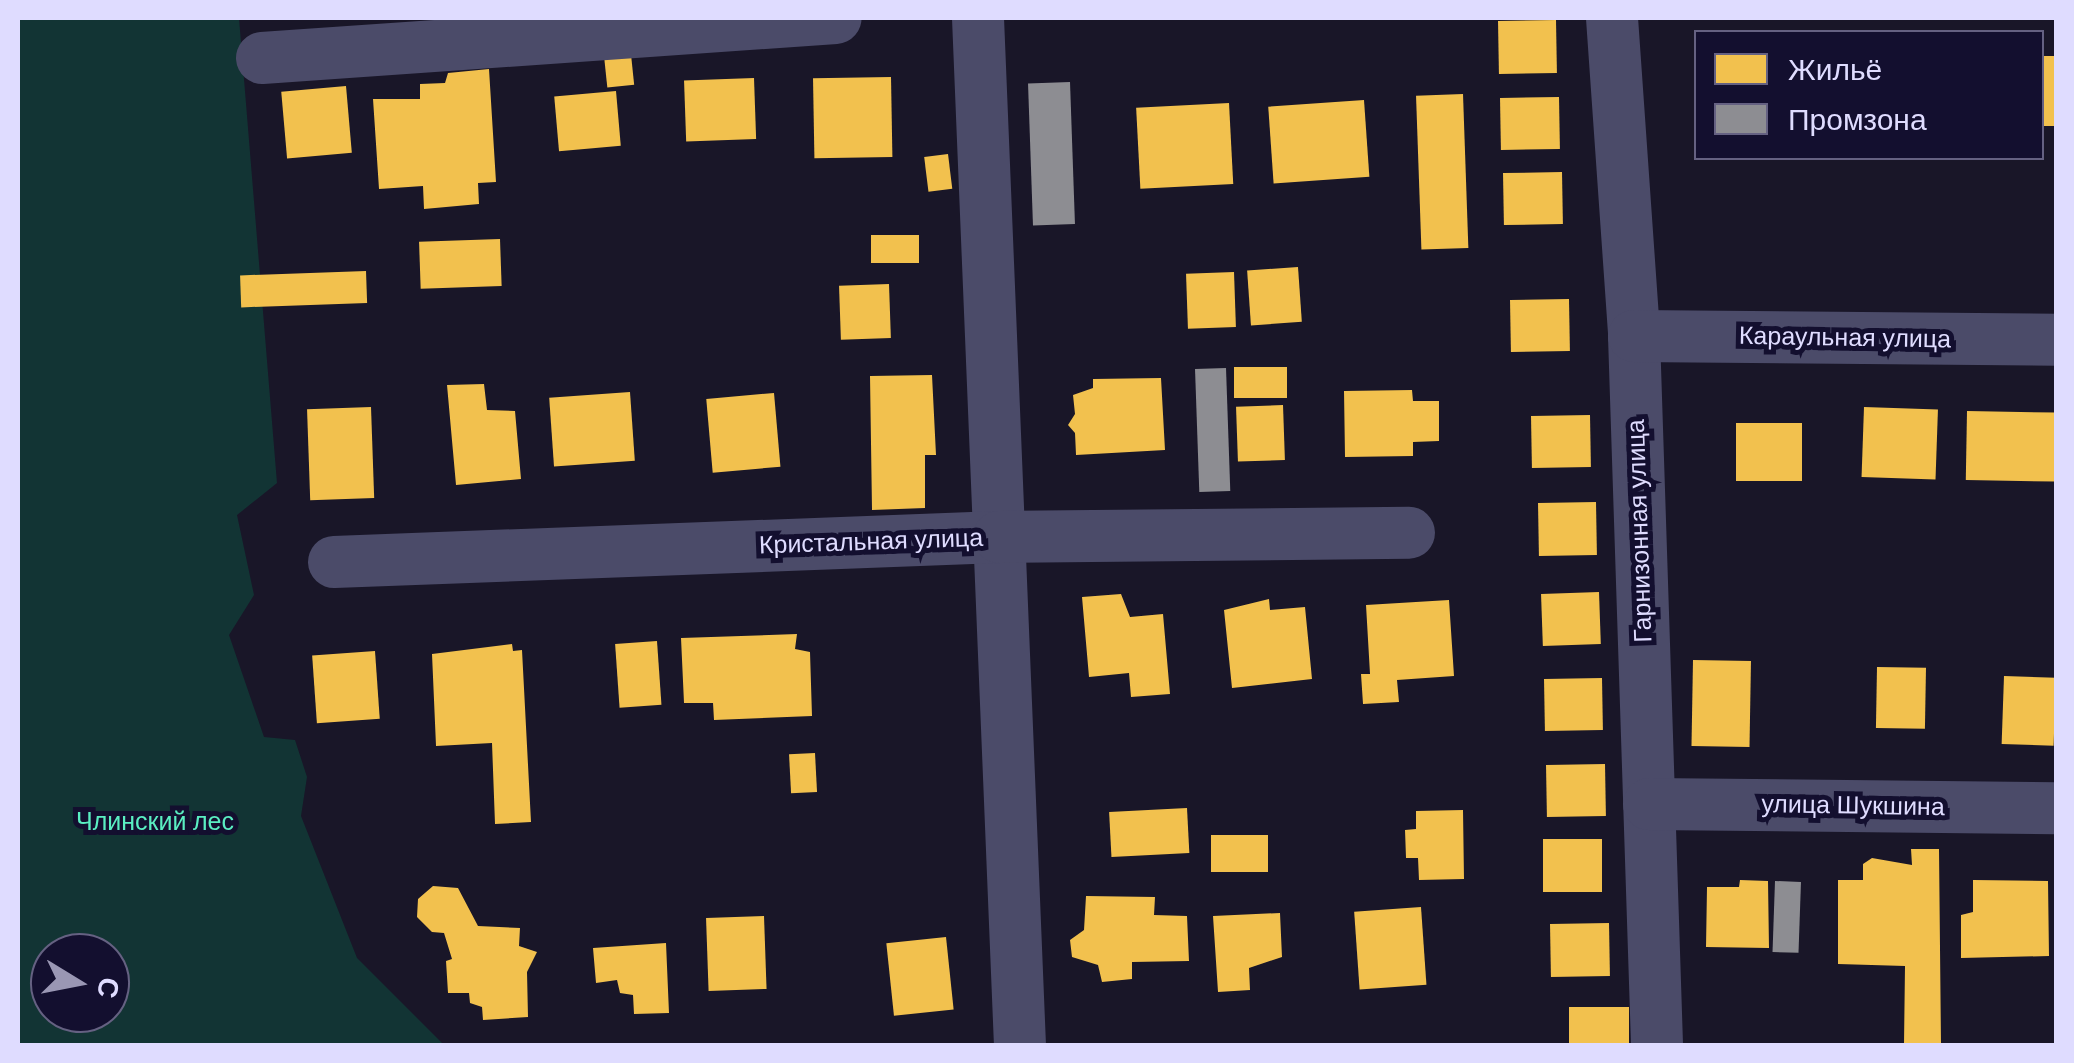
<!DOCTYPE html>
<html>
<head>
<meta charset="utf-8">
<style>
	body { margin:0 }
	#map { position:relative; width:2074px; height:1063px; overflow:hidden; background:#191628; font-family:"DM Sans",sans-serif }
	div>[style] { position:absolute }
	[style*='--x'] { left:calc(var(--x)*1px); top:calc(var(--y)*1px); width:calc(var(--w)*1px); rotate:calc(var(--a)*1deg) }
	.green>* { inset:0; background:#123434 }
	.homes>* { inset:0; background:#f2c14e; transform-origin:0 0 }
	.industry>* { inset:0; background:#8d8d92; transform-origin:0 0 }
	.minor>* { height:52px; margin:-26px; padding:0 26px; transform-origin:26px; border-radius:26px; background:#4b4b69 }
	span { translate:-50% -50%; white-space:nowrap; text-align:center; line-height:1.15; -webkit-text-stroke:10px #130f2f; paint-order:stroke }
	.street-label { font-size:25px; color:#dfdcff }
	.park-label { font-size:25px; color:#5aeec2 }
	.frame { position:absolute; inset:0; border:20px solid #dfdcff; pointer-events:none }
	.legend { position:absolute; left:1694px; top:30px; width:350px; height:130px; box-sizing:border-box; background:#130f2f; border:2px solid #656182; margin:0; padding:12px 18px; list-style:none; font-size:30px; color:#dfdcff }
	.legend li { display:flex; align-items:center; gap:20px; height:50px }
	.legend b { width:50px; border:2px solid #656182 }
	.north { position:absolute; left:30px; top:933px; width:100px; height:100px; box-sizing:border-box; background:#130f2f; border:2px solid #656182; border-radius:50%; rotate:100deg; font-size:28px; font-weight:700; line-height:40px; text-align:center; color:#dfdcff }
	.north::after { content:''; display:block; margin:auto; width:35px; height:45px; background:#9a97b4; clip-path:polygon(50% 0,100% 100%,50% 72%,0 100%) }
</style>
</head>
<body>
<div id="map">
	<div class="green">
		<i style="clip-path:polygon(evenodd,18px 18px,239px 18px,277px 483px,237px 515px,254px 595px,229px 635px,264px 737px,295px 740px,307px 777px,301px 816px,357px 958px,444px 1045px,18px 1045px,18px 18px,50px 953px,110px 953px,110px 1013px,50px 1013px,50px 953px)"></i>
	</div>
	<div class="homes">
		<i style="left:1556px;top:20px;width:53px;height:58px;rotate:89deg"></i>
		<i style="left:630px;top:45px;width:40px;height:27px;rotate:84deg"></i>
		<i style="left:2042px;top:56px;width:14px;height:70px"></i>
		<i style="clip-path:polygon(489px 69px,496px 182px,478px 183px,479px 204px,424px 209px,423px 186px,379px 189px,373px 99px,420px 99px,420px 84px,445px 83px,448px 73px)"></i>
		<i style="left:891px;top:77px;width:80px;height:78px;rotate:89deg"></i>
		<i style="left:754px;top:78px;width:61px;height:70px;rotate:88deg"></i>
		<i style="left:346px;top:86px;width:67px;height:65px;rotate:85deg"></i>
		<i style="left:616px;top:91px;width:55px;height:62px;rotate:85deg"></i>
		<i style="left:1463px;top:94px;width:154px;height:47px;rotate:88deg"></i>
		<i style="left:1559px;top:97px;width:52px;height:59px;rotate:89deg"></i>
		<i style="left:1364px;top:100px;width:77px;height:96px;rotate:86deg"></i>
		<i style="left:1229px;top:103px;width:81px;height:93px;rotate:87deg"></i>
		<i style="left:948px;top:154px;width:35px;height:24px;rotate:83deg"></i>
		<i style="left:1562px;top:172px;width:52px;height:59px;rotate:89deg"></i>
		<i style="left:919px;top:235px;width:28px;height:48px;rotate:90deg"></i>
		<i style="left:500px;top:239px;width:47px;height:81px;rotate:88deg"></i>
		<i style="left:1298px;top:267px;width:55px;height:51px;rotate:86deg"></i>
		<i style="left:366px;top:271px;width:32px;height:126px;rotate:88deg"></i>
		<i style="left:1234px;top:272px;width:55px;height:48px;rotate:88deg"></i>
		<i style="left:889px;top:284px;width:54px;height:50px;rotate:88deg"></i>
		<i style="left:1569px;top:299px;width:52px;height:59px;rotate:89deg"></i>
		<i style="left:1287px;top:367px;width:31px;height:53px;rotate:90deg"></i>
		<i style="clip-path:polygon(932px 375px,936px 455px,925px 455px,925px 508px,872px 510px,870px 376px)"></i>
		<i style="clip-path:polygon(1161px 378px,1165px 450px,1076px 455px,1075px 433px,1068px 425px,1075px 414px,1073px 395px,1093px 388px,1093px 379px)"></i>
		<i style="clip-path:polygon(484px 384px,487px 410px,515px 411px,521px 479px,456px 485px,447px 385px)"></i>
		<i style="clip-path:polygon(1412px 390px,1413px 401px,1439px 401px,1439px 441px,1413px 442px,1413px 456px,1345px 457px,1344px 391px)"></i>
		<i style="left:630px;top:392px;width:69px;height:81px;rotate:86deg"></i>
		<i style="left:774px;top:393px;width:74px;height:68px;rotate:85deg"></i>
		<i style="left:1283px;top:405px;width:55px;height:47px;rotate:88deg"></i>
		<i style="left:371px;top:407px;width:91px;height:64px;rotate:88deg"></i>
		<i style="left:1864px;top:407px;width:74px;height:70px;rotate:2deg"></i>
		<i style="left:1967px;top:411px;width:89px;height:69px;rotate:1deg"></i>
		<i style="left:1590px;top:415px;width:52px;height:59px;rotate:89deg"></i>
		<i style="left:1736px;top:423px;width:66px;height:58px"></i>
		<i style="left:1596px;top:502px;width:53px;height:58px;rotate:89deg"></i>
		<i style="left:1599px;top:592px;width:52px;height:58px;rotate:88deg"></i>
		<i style="clip-path:polygon(1121px 594px,1130px 617px,1163px 614px,1170px 694px,1131px 697px,1129px 673px,1089px 677px,1082px 597px)"></i>
		<i style="clip-path:polygon(1269px 599px,1270px 610px,1305px 607px,1312px 679px,1232px 688px,1224px 610px)"></i>
		<i style="clip-path:polygon(1449px 600px,1454px 676px,1397px 680px,1399px 702px,1363px 704px,1361px 674px,1370px 674px,1366px 605px)"></i>
		<i style="clip-path:polygon(797px 634px,795px 649px,810px 652px,812px 716px,714px 720px,713px 703px,684px 703px,681px 638px)"></i>
		<i style="left:657px;top:641px;width:64px;height:42px;rotate:86deg"></i>
		<i style="clip-path:polygon(512px 644px,513px 651px,522px 650px,531px 822px,495px 824px,492px 743px,436px 746px,432px 654px)"></i>
		<i style="left:375px;top:651px;width:68px;height:63px;rotate:86deg"></i>
		<i style="left:1693px;top:660px;width:58px;height:86px;rotate:1deg"></i>
		<i style="left:1877px;top:667px;width:49px;height:61px;rotate:1deg"></i>
		<i style="left:2004px;top:676px;width:52px;height:68px;rotate:2deg"></i>
		<i style="left:1602px;top:678px;width:52px;height:58px;rotate:89deg"></i>
		<i style="left:815px;top:753px;width:39px;height:26px;rotate:87deg"></i>
		<i style="left:1605px;top:764px;width:52px;height:59px;rotate:89deg"></i>
		<i style="left:1187px;top:808px;width:45px;height:78px;rotate:87deg"></i>
		<i style="clip-path:polygon(1463px 810px,1464px 879px,1419px 880px,1418px 858px,1406px 858px,1405px 830px,1416px 829px,1416px 811px)"></i>
		<i style="left:1211px;top:835px;width:57px;height:37px"></i>
		<i style="left:1602px;top:839px;width:53px;height:59px;rotate:90deg"></i>
		<i style="clip-path:polygon(1911px 849px,1939px 849px,1941px 1045px,1904px 1044px,1905px 966px,1838px 964px,1838px 880px,1863px 880px,1863px 864px,1872px 858px,1912px 865px)"></i>
		<i style="clip-path:polygon(1740px 880px,1768px 881px,1769px 948px,1706px 947px,1707px 887px,1739px 887px)"></i>
		<i style="clip-path:polygon(1973px 880px,2048px 881px,2049px 956px,1961px 958px,1961px 915px,1973px 912px)"></i>
		<i style="clip-path:polygon(433px 886px,458px 888px,478px 926px,520px 928px,519px 946px,537px 952px,527px 972px,528px 1017px,483px 1020px,482px 1007px,470px 1003px,469px 993px,448px 993px,446px 961px,452px 959px,444px 933px,432px 932px,417px 917px,418px 899px)"></i>
		<i style="clip-path:polygon(1086px 896px,1155px 897px,1154px 915px,1187px 916px,1189px 961px,1132px 962px,1132px 979px,1102px 982px,1098px 965px,1072px 957px,1070px 940px,1084px 930px)"></i>
		<i style="left:1421px;top:907px;width:78px;height:67px;rotate:86deg"></i>
		<i style="clip-path:polygon(1280px 913px,1282px 957px,1249px 968px,1250px 990px,1218px 992px,1213px 916px)"></i>
		<i style="left:764px;top:916px;width:73px;height:58px;rotate:88deg"></i>
		<i style="left:1609px;top:923px;width:53px;height:59px;rotate:89deg"></i>
		<i style="left:946px;top:937px;width:73px;height:60px;rotate:84deg"></i>
		<i style="clip-path:polygon(666px 943px,669px 1013px,634px 1014px,633px 995px,620px 993px,617px 980px,596px 983px,593px 948px)"></i>
		<i style="left:1629px;top:1007px;width:37px;height:60px;rotate:90deg"></i>
	</div>
	<div class="industry">
		<i style="left:1070px;top:82px;width:142px;height:42px;rotate:88deg"></i>
		<i style="left:1226px;top:368px;width:123px;height:31px;rotate:88deg"></i>
		<i style="left:1775px;top:881px;width:26px;height:71px;rotate:2deg"></i>
	</div>
	<div class="minor">
		<i style="--x:978;--y:18;--w:1029;--a:87.66"></i>
		<i style="--x:1612;--y:18;--w:319;--a:86"></i>
		<i style="--x:1634;--y:336;--w:710;--a:88.14"></i>
		<i style="--x:262;--y:58;--w:575;--a:-3.99"></i>
		<i style="--x:1634;--y:336;--w:422;--a:0.5"></i>
		<i style="--x:334;--y:562;--w:665;--a:-2.15"></i>
		<i style="--x:999;--y:537;--w:410;--a:-0.6"></i>
		<i style="--x:1649;--y:804;--w:407;--a:0.6"></i>
	</div>
	<div class="street-label">
		<span style="left:1845px;top:338px;rotate:1deg">Караульная улица</span>
		<span style="left:1640px;top:531px;rotate:-92deg">Гарнизонная улица</span>
		<span style="left:871px;top:542px;rotate:-2deg">Кристальная улица</span>
		<span style="left:1853px;top:806px;rotate:1deg">улица Шукшина</span>
	</div>
	<div class="park-label">
		<span style="left:155px;top:822px">Члинский лес</span>
	</div>
	<div class="frame"></div>
	<ul class="legend">
	<li><b style="height:28px;background:#f2c14e"></b>Жильё</li>
	<li><b style="height:28px;background:#8d8d92"></b>Промзона</li>
	</ul>
	<div class="north">С</div>
</div>
</body>
</html>
